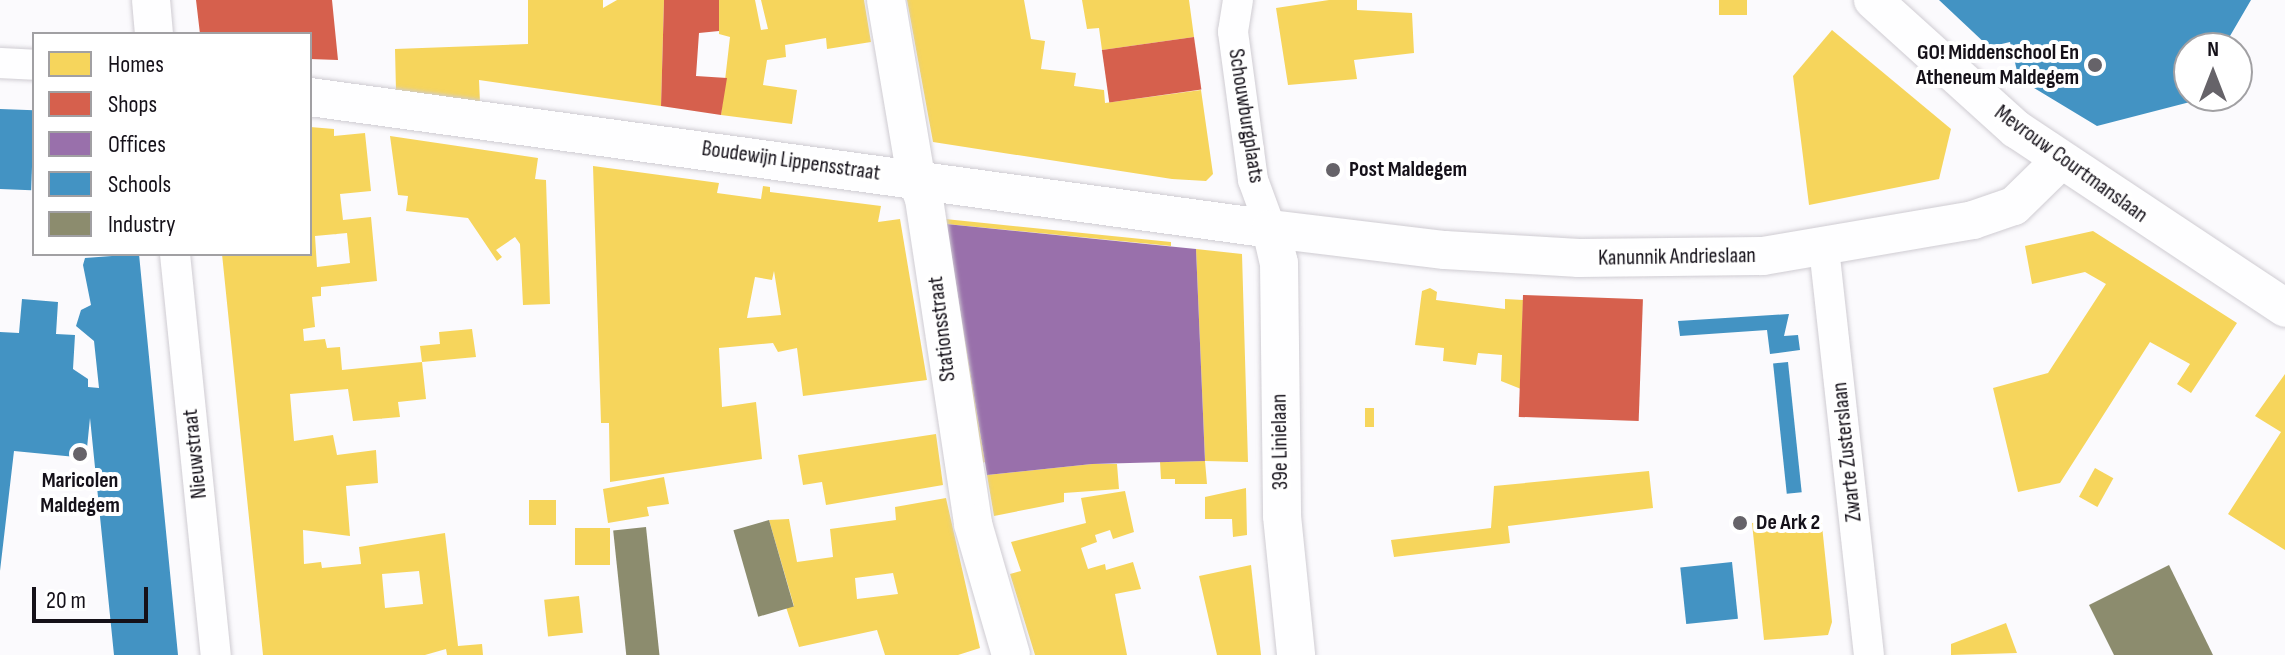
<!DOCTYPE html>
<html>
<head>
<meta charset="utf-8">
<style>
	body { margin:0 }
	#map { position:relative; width:2285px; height:655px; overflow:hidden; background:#fbfafd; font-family:"Sofia Sans Condensed",sans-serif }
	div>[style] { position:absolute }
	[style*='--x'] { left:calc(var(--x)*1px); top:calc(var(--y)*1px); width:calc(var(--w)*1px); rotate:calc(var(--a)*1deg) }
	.homes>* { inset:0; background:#f6d55c; transform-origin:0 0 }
	.shops>* { inset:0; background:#d6604d; transform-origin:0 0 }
	.offices>* { inset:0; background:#9970ab }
	.schools>* { inset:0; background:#4393c3; transform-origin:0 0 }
	.industry>* { inset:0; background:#8c8c6e; transform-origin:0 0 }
	.roads { filter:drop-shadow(0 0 2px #cfccd2) drop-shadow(0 0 2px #cfccd2) }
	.minor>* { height:30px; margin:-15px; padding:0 15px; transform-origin:15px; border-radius:15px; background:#fefeff }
	.tertiary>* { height:38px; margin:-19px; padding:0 19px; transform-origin:19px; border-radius:19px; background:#fefeff }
	.dots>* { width:22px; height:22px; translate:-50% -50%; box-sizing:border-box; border:4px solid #fff; border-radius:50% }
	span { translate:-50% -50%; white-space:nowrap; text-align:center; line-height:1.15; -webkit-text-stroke:8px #fff; paint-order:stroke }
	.poi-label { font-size:22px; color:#151119; font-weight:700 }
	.right { translate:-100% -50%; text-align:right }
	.left { translate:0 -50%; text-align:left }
	.street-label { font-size:22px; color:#151119 }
	.legend { position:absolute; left:32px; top:32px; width:280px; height:224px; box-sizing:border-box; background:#fff; border:2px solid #a1a0a3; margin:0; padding:10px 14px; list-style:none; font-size:24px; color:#151119 }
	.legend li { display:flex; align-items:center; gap:16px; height:40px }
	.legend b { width:40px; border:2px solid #a1a0a3 }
	.north { position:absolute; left:2173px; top:32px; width:80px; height:80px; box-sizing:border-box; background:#fff; border:2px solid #a1a0a3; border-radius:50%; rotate:0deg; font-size:22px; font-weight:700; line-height:32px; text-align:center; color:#151119 }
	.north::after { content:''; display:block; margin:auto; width:28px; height:36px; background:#666369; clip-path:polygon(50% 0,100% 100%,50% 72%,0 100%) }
	.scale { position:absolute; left:32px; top:587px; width:116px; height:36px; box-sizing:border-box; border:4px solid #151119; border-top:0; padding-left:10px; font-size:24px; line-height:28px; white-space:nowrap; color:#151119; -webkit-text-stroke:6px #fff; paint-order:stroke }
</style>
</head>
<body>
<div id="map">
	<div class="homes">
		<i style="clip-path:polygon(528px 0,603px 0,603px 8px,617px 0,664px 0,661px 106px,479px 80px,480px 103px,396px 91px,395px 49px,528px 44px)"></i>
		<i style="clip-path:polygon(719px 0,755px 0,761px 30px,768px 29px,761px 0,864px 0,871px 42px,827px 49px,826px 38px,785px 45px,786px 57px,767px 60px,763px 85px,797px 90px,792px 124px,721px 115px,730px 37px,719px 34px)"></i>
		<i style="clip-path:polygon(907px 0,1024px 0,1031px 39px,1045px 41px,1041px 69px,1076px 73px,1074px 86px,1104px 90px,1105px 103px,1201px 90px,1213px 174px,1206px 181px,1172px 179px,933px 142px)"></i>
		<i style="clip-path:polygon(1082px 0,1189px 0,1194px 37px,1102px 50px,1099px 28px,1087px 29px)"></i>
		<i style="clip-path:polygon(1329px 0,1357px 0,1357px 10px,1412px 13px,1414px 53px,1354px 60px,1357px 79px,1288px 85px,1276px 8px)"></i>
		<i style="left:1719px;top:0;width:28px;height:15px"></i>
		<i style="clip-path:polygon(1832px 30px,1951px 129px,1939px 179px,1809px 205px,1793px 76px)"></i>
		<i style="clip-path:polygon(evenodd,310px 127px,334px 129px,334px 136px,365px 133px,371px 191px,340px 194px,343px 220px,371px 217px,377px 281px,321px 287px,321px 296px,312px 297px,315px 327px,303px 329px,304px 341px,325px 339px,327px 348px,340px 347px,342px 370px,422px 362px,426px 399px,398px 402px,400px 417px,353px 421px,348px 389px,290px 394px,294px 441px,333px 435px,337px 455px,376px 450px,378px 483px,346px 486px,350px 536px,303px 530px,304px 564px,321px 562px,322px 568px,361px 564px,359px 547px,445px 533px,458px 646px,482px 644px,483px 655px,447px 655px,446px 649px,425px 655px,263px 655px,222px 254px,310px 254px,310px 127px,347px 233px,350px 263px,317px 267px,315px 236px,347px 233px,310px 127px,419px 571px,423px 604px,385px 608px,382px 574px,419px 571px)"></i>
		<i style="clip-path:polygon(390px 136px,538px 158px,535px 179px,546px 180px,550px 304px,523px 305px,520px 244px,515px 237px,496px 250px,502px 257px,497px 261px,468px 218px,406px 211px,408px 196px,398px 195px)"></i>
		<i style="clip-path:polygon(evenodd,593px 166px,719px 183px,717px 193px,761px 199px,763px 186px,770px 187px,770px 192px,881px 206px,878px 222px,900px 219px,927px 380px,803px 396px,797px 348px,778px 352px,773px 343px,719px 348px,722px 407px,756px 402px,762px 459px,610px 482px,609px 423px,601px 423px,593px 166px,774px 271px,781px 315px,747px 318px,755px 277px,772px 280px,774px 271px)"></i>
		<i style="clip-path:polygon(945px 219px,1171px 242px,1171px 246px,946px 224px)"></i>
		<i style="clip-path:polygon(2093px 231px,2237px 323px,2191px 393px,2177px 384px,2190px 364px,2150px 342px,2060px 483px,2018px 492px,1993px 388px,2048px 373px,2106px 284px,2085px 272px,2032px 284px,2025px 246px)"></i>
		<i style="clip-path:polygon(1196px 249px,1242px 254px,1248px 462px,1205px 461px,1207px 484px,1175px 484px,1175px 479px,1161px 479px,1160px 462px,1205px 461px)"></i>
		<i style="clip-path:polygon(1430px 288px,1437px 292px,1436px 300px,1505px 309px,1505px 299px,1523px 300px,1521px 389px,1501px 381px,1502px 355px,1478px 353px,1476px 365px,1443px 361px,1444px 348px,1415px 345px,1422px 291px)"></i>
		<i style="clip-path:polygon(958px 297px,985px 462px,982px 463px)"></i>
		<i style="clip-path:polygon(472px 329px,476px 357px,422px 362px,420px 346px,440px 344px,439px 332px)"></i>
		<i style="clip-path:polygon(2285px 374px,2285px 550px,2228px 514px,2281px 432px,2255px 416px)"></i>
		<i style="left:1365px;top:408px;width:9px;height:19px"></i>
		<i style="clip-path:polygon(936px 434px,943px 485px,826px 505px,822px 482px,803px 485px,798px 455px)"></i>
		<i style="clip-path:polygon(1092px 464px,1117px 464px,1119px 489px,1064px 493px,1064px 502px,994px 516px,987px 475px)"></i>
		<i style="left:2095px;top:468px;width:21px;height:33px;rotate:29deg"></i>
		<i style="clip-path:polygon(1649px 471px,1653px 508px,1508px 526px,1510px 543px,1394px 557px,1391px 540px,1491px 528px,1494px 486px)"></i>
		<i style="clip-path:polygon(664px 477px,669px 504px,647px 507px,649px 516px,608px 523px,603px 489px)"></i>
		<i style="clip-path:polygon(1246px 488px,1247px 535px,1233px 537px,1232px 519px,1205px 519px,1205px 497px)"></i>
		<i style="clip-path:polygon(1125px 491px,1134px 532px,1113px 539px,1110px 530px,1095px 535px,1097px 542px,1081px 548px,1088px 569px,1105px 564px,1106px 570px,1133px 562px,1141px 589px,1115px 594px,1127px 655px,1035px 655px,1010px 574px,1021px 571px,1011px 542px,1086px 523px,1081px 498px)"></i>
		<i style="clip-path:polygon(evenodd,946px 498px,980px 648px,958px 655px,885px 655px,877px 630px,799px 647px,786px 607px,794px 606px,769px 520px,789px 519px,797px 562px,833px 557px,830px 529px,896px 520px,895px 507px,946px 498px,893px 573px,898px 594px,857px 599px,855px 578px,893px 573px)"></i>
		<i style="left:556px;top:500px;width:25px;height:27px;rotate:90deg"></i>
		<i style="clip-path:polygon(1821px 516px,1832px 622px,1828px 635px,1764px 640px,1752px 523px)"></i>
		<i style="left:575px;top:528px;width:35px;height:37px"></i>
		<i style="clip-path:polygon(1251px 565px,1261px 655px,1217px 655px,1199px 576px)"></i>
		<i style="left:579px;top:596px;width:37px;height:35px;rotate:84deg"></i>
		<i style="clip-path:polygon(2006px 623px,2017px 653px,1951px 655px,1951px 644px)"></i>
	</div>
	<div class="shops">
		<i style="clip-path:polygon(196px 0,332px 0,338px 60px,310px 59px,310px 34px,200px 34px)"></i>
		<i style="clip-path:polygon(664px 0,719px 0,719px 31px,699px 33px,696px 76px,727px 78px,721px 115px,661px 106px)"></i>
		<i style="left:1194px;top:37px;width:53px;height:93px;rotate:82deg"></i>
		<i style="left:1523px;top:295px;width:120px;height:122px;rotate:2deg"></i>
	</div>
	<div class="offices">
		<i style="clip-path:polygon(946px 224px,1196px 249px,1205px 461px,1092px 464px,987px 475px)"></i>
	</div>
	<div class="schools">
		<i style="clip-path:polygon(1939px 0,2251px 0,2223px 48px,2189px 48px,2190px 102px,2097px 126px,2019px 79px,2010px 42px,1989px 47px)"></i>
		<i style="left:0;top:109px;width:34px;height:80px;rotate:2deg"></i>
		<i style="clip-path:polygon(139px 254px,178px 655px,114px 655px,90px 418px,86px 458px,14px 451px,0 571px,0 332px,19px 333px,22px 299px,58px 302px,56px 334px,75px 335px,73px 369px,88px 379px,88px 387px,99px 388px,94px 341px,76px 326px,81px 310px,91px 305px,83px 265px,85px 258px)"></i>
		<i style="clip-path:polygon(1789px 314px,1784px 336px,1798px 335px,1800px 350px,1770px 354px,1767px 330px,1680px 336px,1678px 321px)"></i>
		<i style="left:1788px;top:362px;width:131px;height:15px;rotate:84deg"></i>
		<i style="left:1732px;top:562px;width:57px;height:52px;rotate:84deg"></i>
	</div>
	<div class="industry">
		<i style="left:769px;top:520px;width:90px;height:37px;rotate:74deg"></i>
		<i style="left:646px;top:527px;width:129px;height:33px;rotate:84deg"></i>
		<i style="clip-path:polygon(2169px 565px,2213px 655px,2114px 655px,2089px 605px)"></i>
	</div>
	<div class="roads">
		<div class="minor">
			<i style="--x:1238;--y:0;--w:32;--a:99"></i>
			<i style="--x:1233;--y:32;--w:149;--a:82.3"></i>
			<i style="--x:1253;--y:180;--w:52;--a:69.8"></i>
			<i style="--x:0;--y:63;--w:34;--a:3"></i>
			<i style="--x:1824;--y:248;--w:409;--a:83.7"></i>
			<i style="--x:175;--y:254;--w:403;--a:84.2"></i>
		</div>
		<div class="tertiary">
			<i style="--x:151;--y:0;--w:34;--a:85"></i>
			<i style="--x:886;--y:0;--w:181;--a:80.4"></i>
			<i style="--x:916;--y:178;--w:22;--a:69"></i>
			<i style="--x:924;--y:199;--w:329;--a:81.4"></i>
			<i style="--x:973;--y:524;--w:136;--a:73.8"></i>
			<i style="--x:1873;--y:0;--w:193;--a:42.1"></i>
			<i style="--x:2016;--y:129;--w:323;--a:33.6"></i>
			<i style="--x:310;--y:97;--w:970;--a:7.82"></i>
			<i style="--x:1271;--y:229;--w:175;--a:6.9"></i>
			<i style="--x:1445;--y:250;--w:134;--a:3.4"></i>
			<i style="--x:1579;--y:258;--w:184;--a:-0.6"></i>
			<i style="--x:1763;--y:256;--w:213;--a:-9.7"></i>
			<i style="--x:1973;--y:220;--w:43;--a:-18.9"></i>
			<i style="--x:2014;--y:206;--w:64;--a:-44.4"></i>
			<i style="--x:1271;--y:229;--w:35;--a:77"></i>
			<i style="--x:1279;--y:263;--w:253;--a:89.3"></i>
			<i style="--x:1282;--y:516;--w:140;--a:84.2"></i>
		</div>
	</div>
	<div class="dots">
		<i style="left:2095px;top:65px;background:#666369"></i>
		<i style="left:1333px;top:170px;background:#666369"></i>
		<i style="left:80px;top:454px;background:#666369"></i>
		<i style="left:1740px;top:523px;background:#666369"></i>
	</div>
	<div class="poi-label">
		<span class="right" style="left:2079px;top:65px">GO! Middenschool En<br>Atheneum Maldegem</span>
		<span class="left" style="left:1349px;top:170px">Post Maldegem</span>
		<span style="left:80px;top:493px">Maricolen<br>Maldegem</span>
		<span class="left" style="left:1756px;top:523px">De Ark 2</span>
	</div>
	<div class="street-label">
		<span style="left:1246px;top:116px;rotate:81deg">Schouwburgplaats</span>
		<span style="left:791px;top:161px;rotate:8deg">Boudewijn Lippensstraat</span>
		<span style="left:2071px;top:164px;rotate:36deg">Mevrouw Courtmanslaan</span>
		<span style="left:1677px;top:257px;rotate:-1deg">Kanunnik Andrieslaan</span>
		<span style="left:942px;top:329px;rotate:-97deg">Stationsstraat</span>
		<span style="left:1280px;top:442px;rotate:-91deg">39e Linielaan</span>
		<span style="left:1847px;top:452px;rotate:-96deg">Zwarte Zusterslaan</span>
		<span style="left:195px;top:454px;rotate:-96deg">Nieuwstraat</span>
	</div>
	<ul class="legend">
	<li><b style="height:22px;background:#f6d55c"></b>Homes</li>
	<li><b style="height:22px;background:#d6604d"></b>Shops</li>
	<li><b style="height:22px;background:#9970ab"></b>Offices</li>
	<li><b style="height:22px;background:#4393c3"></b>Schools</li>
	<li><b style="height:22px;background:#8c8c6e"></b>Industry</li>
	</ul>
	<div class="north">N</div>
	<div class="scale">20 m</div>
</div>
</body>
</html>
